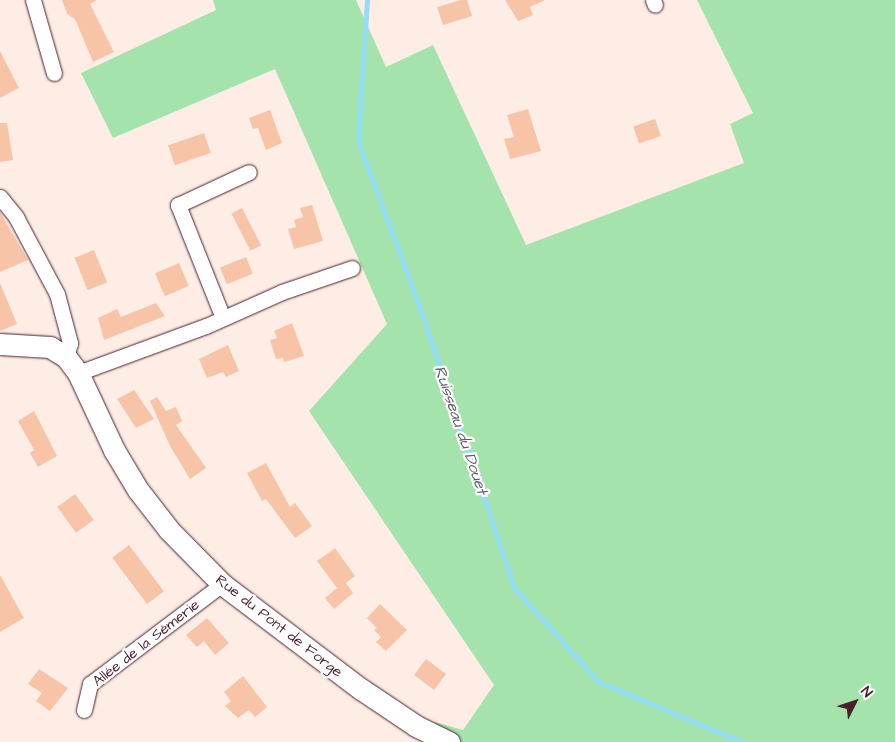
<!DOCTYPE html>
<html>
<head>
<meta charset="utf-8">
<style>
	body { margin:0 }
	#map { position:relative; width:895px; height:742px; overflow:hidden; background:#fdede5; font-family:"Architects Daughter",sans-serif }
	div>[style] { position:absolute }
	[style*='--x'] { left:calc(var(--x)*1px); top:calc(var(--y)*1px); width:calc(var(--w)*1px); rotate:calc(var(--a)*1deg) }
	.green>* { inset:0; background:#a4e3ac }
	.stream>* { height:5px; margin:-2.5px; padding:0 2.5px; transform-origin:2.5px; border-radius:2.5px; background:#93def4 }
	.building>* { inset:0; background:#f7c4a7; transform-origin:0 0 }
	.roads { filter:drop-shadow(0 0 1px #4a1f2b) drop-shadow(0 0 1px #4a1f2b) }
	.street>* { height:15px; margin:-7.5px; padding:0 7.5px; transform-origin:7.5px; border-radius:7.5px; background:#fff }
	.secondary>* { height:21px; margin:-10.5px; padding:0 10.5px; transform-origin:10.5px; border-radius:10.5px; background:#fff }
	span { translate:-50% -50%; white-space:nowrap; text-align:center; line-height:1.15; -webkit-text-stroke:4.5px #fff; paint-order:stroke }
	.street-label { font-size:15px; color:#4a1f2b }
	.water-label { font-size:16px; color:#605867; font-style:italic }
	.north { position:absolute; left:830px; top:677px; width:50px; height:50px; -webkit-text-stroke:4px #fff; paint-order:stroke; rotate:49deg; font-size:14px; font-weight:700; line-height:20px; text-align:center; color:#4a1f2b }
	.north::after { content:''; display:block; margin:auto; width:18px; height:22px; background:#4a1f2b; clip-path:polygon(50% 0,100% 100%,50% 72%,0 100%) }
</style>
</head>
<body>
<div id="map">
	<div class="green">
		<i style="clip-path:polygon(213px 0,356px 0,386px 67px,433px 45px,526px 245px,744px 163px,730px 124px,753px 113px,697px 0,895px 0,895px 742px,425px 742px,435px 722px,463px 730px,494px 685px,309px 411px,387px 324px,275px 69px,113px 138px,81px 73px,216px 10px)"></i>
	</div>
	<div class="stream">
		<i style="--x:367;--y:0;--w:141;--a:93.7"></i>
		<i style="--x:358;--y:141;--w:184;--a:69.7"></i>
		<i style="--x:422;--y:314;--w:289;--a:71.4"></i>
		<i style="--x:514;--y:588;--w:127;--a:47.9"></i>
		<i style="--x:599;--y:682;--w:155;--a:22.8"></i>
	</div>
	<div class="building">
		<i style="clip-path:polygon(62px 0,97px 0,90px 4px,114px 52px,93px 62px,75px 19px,67px 14px)"></i>
		<i style="clip-path:polygon(461px 0,467px 0,472px 16px,443px 25px,437px 7px)"></i>
		<i style="clip-path:polygon(505px 0,545px 0,530px 7px,533px 15px,518px 21px)"></i>
		<i style="clip-path:polygon(0 51px,19px 88px,0 98px)"></i>
		<i style="clip-path:polygon(528px 109px,541px 151px,510px 159px,504px 139px,514px 137px,507px 115px)"></i>
		<i style="clip-path:polygon(270px 110px,282px 143px,266px 150px,258px 128px,253px 129px,249px 118px)"></i>
		<i style="left:655px;top:119px;width:18px;height:23px;rotate:71deg"></i>
		<i style="clip-path:polygon(0 123px,7px 123px,13px 160px,0 162px)"></i>
		<i style="left:204px;top:133px;width:21px;height:38px;rotate:71deg"></i>
		<i style="clip-path:polygon(312px 205px,323px 241px,294px 249px,288px 229px,296px 227px,294px 220px,303px 217px,300px 208px)"></i>
		<i style="left:242px;top:208px;width:42px;height:12px;rotate:63deg"></i>
		<i style="clip-path:polygon(0 212px,28px 260px,0 272px)"></i>
		<i style="left:94px;top:250px;width:35px;height:21px;rotate:68deg"></i>
		<i style="left:246px;top:257px;width:18px;height:28px;rotate:68deg"></i>
		<i style="left:179px;top:263px;width:25px;height:26px;rotate:67deg"></i>
		<i style="clip-path:polygon(0 283px,17px 324px,0 331px)"></i>
		<i style="clip-path:polygon(156px 303px,165px 316px,104px 340px,98px 318px,117px 309px,121px 317px)"></i>
		<i style="clip-path:polygon(292px 323px,304px 356px,284px 362px,283px 358px,276px 359px,270px 340px,277px 338px,274px 331px)"></i>
		<i style="clip-path:polygon(228px 345px,239px 371px,226px 377px,223px 372px,207px 378px,199px 359px)"></i>
		<i style="clip-path:polygon(134px 390px,154px 419px,136px 428px,117px 399px)"></i>
		<i style="clip-path:polygon(157px 397px,166px 411px,176px 407px,182px 421px,176px 425px,206px 468px,190px 479px,170px 446px,150px 401px)"></i>
		<i style="clip-path:polygon(34px 411px,57px 456px,38px 467px,30px 453px,34px 450px,18px 421px)"></i>
		<i style="clip-path:polygon(266px 463px,290px 507px,295px 503px,312px 526px,295px 538px,266px 499px,262px 501px,247px 473px)"></i>
		<i style="left:75px;top:494px;width:32px;height:22px;rotate:54deg"></i>
		<i style="left:129px;top:545px;width:58px;height:21px;rotate:53deg"></i>
		<i style="clip-path:polygon(335px 548px,355px 576px,346px 583px,353px 593px,334px 609px,325px 598px,337px 588px,317px 561px)"></i>
		<i style="clip-path:polygon(0 575px,24px 618px,0 632px)"></i>
		<i style="clip-path:polygon(380px 604px,407px 630px,386px 651px,376px 642px,381px 637px,374px 630px,377px 628px,367px 618px)"></i>
		<i style="clip-path:polygon(207px 618px,229px 643px,215px 655px,204px 641px,197px 647px,186px 635px)"></i>
		<i style="left:426px;top:659px;width:25px;height:20px;rotate:37deg"></i>
		<i style="clip-path:polygon(39px 669px,68px 688px,50px 711px,36px 701px,42px 693px,28px 684px)"></i>
		<i style="clip-path:polygon(243px 676px,267px 707px,255px 717px,249px 710px,238px 718px,225px 706px,231px 701px,224px 692px)"></i>
	</div>
	<div class="roads">
		<div class="street">
			<i style="--x:33;--y:0;--w:76;--a:74"></i>
			<i style="--x:653;--y:0;--w:5;--a:68"></i>
			<i style="--x:0;--y:197;--w:26;--a:51"></i>
			<i style="--x:16;--y:217;--w:87;--a:62"></i>
			<i style="--x:57;--y:294;--w:51;--a:75.1"></i>
			<i style="--x:70;--y:343;--w:15;--a:106"></i>
			<i style="--x:223;--y:318;--w:122;--a:-111.7"></i>
			<i style="--x:178;--y:205;--w:78;--a:-24.9"></i>
			<i style="--x:78;--y:373;--w:136;--a:-20.2"></i>
			<i style="--x:206;--y:326;--w:83;--a:-24.1"></i>
			<i style="--x:282;--y:292;--w:74;--a:-18.9"></i>
			<i style="--x:84;--y:710;--w:27;--a:-77"></i>
			<i style="--x:90;--y:684;--w:166;--a:-37.1"></i>
		</div>
		<div class="secondary">
			<i style="--x:0;--y:344;--w:50;--a:3.4"></i>
			<i style="--x:50;--y:347;--w:19;--a:32"></i>
			<i style="--x:66;--y:357;--w:20;--a:53"></i>
			<i style="--x:78;--y:373;--w:85;--a:64.9"></i>
			<i style="--x:114;--y:450;--w:47;--a:59"></i>
			<i style="--x:138;--y:490;--w:51;--a:52.2"></i>
			<i style="--x:169;--y:530;--w:76;--a:45.5"></i>
			<i style="--x:222;--y:584;--w:174;--a:37.1"></i>
			<i style="--x:361;--y:689;--w:66;--a:33.9"></i>
			<i style="--x:416;--y:726;--w:37;--a:26"></i>
		</div>
	</div>
	<div class="street-label">
		<span style="left:279px;top:626px;rotate:38deg">Rue du Pont de Forge</span>
		<span style="left:146px;top:643px;rotate:-38deg">Allée de la Sèmerie</span>
	</div>
	<div class="water-label">
		<span style="left:461px;top:430px;rotate:71deg">Ruisseau du Douet</span>
	</div>
	<div class="north">N</div>
</div>
</body>
</html>
